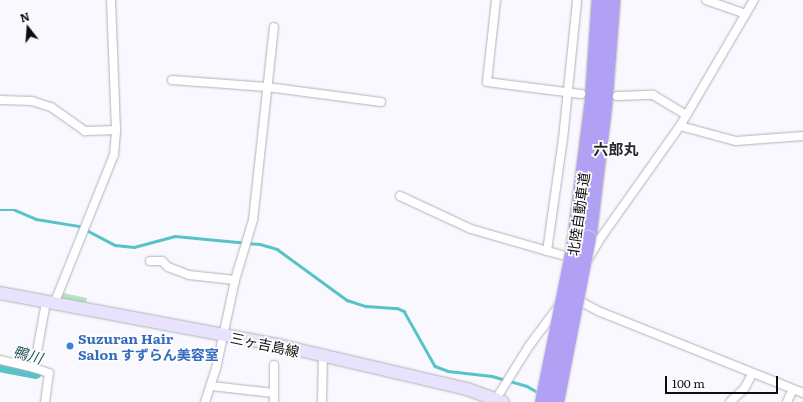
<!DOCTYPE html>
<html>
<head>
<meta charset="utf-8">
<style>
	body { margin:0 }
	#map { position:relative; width:803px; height:402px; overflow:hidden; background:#f8f8fe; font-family:Literata,"Noto Sans JP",serif }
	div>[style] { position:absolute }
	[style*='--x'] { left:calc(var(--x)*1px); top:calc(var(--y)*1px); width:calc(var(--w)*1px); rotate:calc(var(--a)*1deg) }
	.green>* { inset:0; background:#afe7bf }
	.stream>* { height:2.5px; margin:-1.25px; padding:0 1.25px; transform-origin:1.25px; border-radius:1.25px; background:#56c4c7 }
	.river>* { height:14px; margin:-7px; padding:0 7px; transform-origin:7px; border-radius:7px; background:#56c4c7 }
	.roads { filter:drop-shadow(0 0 1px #b1b1b9) drop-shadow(0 0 1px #b1b1b9) }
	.minor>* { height:8px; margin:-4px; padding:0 4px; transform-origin:4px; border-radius:4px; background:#fff }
	.secondary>* { height:12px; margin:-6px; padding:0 6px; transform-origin:6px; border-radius:6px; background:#e8e2fc }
	.motorway>* { height:15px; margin:-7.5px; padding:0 7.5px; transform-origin:7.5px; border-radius:7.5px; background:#b1a0f4 }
	.bridges { filter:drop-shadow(0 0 1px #d4d4d4) drop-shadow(0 0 1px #d4d4d4) }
	.motorway-bridge>* { height:15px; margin:-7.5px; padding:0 7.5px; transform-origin:7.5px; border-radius:7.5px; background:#b1a0f4 }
	.dots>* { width:11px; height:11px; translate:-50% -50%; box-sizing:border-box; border:2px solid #fff; border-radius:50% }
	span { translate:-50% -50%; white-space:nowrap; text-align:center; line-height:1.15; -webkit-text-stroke:3.5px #fff; paint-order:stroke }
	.street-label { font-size:14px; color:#0e0e11 }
	.shop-label { font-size:14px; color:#366cbe; font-weight:700 }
	.left { translate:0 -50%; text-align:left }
	.neighbourhood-label { font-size:15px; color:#2a2a30; font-weight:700 }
	.water-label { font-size:15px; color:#275759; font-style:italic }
	.north { position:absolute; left:8px; top:8px; width:40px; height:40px; -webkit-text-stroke:3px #fff; paint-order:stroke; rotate:343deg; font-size:11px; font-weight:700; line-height:16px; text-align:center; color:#0e0e11 }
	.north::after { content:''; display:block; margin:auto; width:14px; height:18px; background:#0e0e11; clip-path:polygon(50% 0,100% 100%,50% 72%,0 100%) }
	.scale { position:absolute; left:665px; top:376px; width:113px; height:18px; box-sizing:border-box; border:2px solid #0e0e11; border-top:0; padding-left:5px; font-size:12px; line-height:14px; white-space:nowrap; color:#0e0e11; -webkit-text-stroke:3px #fff; paint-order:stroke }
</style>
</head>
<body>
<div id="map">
	<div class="green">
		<i style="clip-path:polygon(63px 293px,87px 298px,86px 304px,61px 298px)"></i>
	</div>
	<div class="stream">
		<i style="--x:0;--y:210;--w:15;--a:0"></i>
		<i style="--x:15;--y:210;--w:23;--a:23"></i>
		<i style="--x:36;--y:219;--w:44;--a:9.2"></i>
		<i style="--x:79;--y:226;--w:41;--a:27.8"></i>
		<i style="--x:115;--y:245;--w:19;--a:6"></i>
		<i style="--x:134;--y:247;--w:42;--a:-15"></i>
		<i style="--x:175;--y:236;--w:85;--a:5.4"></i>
		<i style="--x:260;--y:244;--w:18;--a:16"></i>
		<i style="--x:277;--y:249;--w:87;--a:36.1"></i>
		<i style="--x:347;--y:300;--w:20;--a:18"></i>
		<i style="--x:366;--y:306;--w:31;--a:4"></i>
		<i style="--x:397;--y:308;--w:8;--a:23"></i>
		<i style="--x:404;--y:311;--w:63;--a:60.6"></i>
		<i style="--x:435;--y:366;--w:14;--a:21"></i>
		<i style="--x:448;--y:371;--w:44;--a:6.5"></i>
		<i style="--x:492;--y:376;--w:36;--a:16"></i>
		<i style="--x:527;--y:386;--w:14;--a:30"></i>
	</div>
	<div class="river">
		<i style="--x:0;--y:365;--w:36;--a:11"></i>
	</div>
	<div class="roads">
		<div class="minor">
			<i style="--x:496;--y:0;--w:82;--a:96.3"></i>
			<i style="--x:487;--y:82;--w:95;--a:7.3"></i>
			<i style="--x:706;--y:0;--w:42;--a:19.3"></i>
			<i style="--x:172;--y:80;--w:95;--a:4.2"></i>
			<i style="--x:267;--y:87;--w:115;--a:7.5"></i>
			<i style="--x:617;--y:96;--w:36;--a:-2"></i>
			<i style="--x:653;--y:95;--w:39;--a:31"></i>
			<i style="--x:0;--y:100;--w:32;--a:2"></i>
			<i style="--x:32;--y:101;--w:20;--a:18"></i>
			<i style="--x:51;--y:107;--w:42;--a:35.2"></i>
			<i style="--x:85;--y:131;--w:31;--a:-2"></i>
			<i style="--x:680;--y:126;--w:58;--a:15"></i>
			<i style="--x:736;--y:141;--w:67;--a:-4.3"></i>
			<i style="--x:400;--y:196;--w:78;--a:24.9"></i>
			<i style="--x:471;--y:229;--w:79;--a:16.1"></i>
			<i style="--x:562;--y:255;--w:16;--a:-165"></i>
			<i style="--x:547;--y:251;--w:113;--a:-81.9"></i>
			<i style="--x:563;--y:139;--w:140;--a:-84.2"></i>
			<i style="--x:588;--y:259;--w:27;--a:-59"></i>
			<i style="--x:602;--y:236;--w:135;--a:-54.7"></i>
			<i style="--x:680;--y:126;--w:146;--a:-59.6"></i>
			<i style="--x:150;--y:261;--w:12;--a:0"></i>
			<i style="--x:162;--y:261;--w:8;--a:45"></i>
			<i style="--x:168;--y:267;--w:22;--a:21"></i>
			<i style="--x:189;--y:275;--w:46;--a:6.2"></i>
			<i style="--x:574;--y:298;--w:27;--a:28"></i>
			<i style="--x:598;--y:311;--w:221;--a:21.8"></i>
			<i style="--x:54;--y:304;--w:161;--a:-68.1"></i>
			<i style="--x:114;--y:155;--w:25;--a:-85"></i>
			<i style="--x:116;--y:130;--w:130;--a:-92.2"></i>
			<i style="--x:0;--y:360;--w:35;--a:13"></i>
			<i style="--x:211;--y:386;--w:63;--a:6.3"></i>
			<i style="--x:496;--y:399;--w:62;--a:-58.1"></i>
			<i style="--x:529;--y:346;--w:49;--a:-53.4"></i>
			<i style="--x:45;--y:402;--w:29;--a:-82"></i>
			<i style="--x:49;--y:373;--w:16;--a:-162"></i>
			<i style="--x:34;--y:368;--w:67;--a:-79.7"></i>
			<i style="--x:205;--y:402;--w:35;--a:-72"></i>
			<i style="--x:216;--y:369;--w:91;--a:-77.9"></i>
			<i style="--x:235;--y:280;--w:63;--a:-73.3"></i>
			<i style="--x:253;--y:220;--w:194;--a:-83.8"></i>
			<i style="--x:274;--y:402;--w:37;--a:-90"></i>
			<i style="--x:322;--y:402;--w:46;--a:-88.8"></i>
			<i style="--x:730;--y:402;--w:19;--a:-43"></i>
			<i style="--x:744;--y:389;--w:18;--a:-61"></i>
			<i style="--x:787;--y:402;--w:14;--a:-65"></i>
		</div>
		<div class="secondary">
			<i style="--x:0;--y:293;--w:283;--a:10.6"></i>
			<i style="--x:278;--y:345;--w:194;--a:13.1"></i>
			<i style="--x:467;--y:389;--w:38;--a:20"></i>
		</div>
		<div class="motorway">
			<i style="--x:588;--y:238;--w:135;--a:-83.2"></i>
			<i style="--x:604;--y:104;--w:104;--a:-85.6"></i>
			<i style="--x:574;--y:244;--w:143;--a:-82.8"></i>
			<i style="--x:592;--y:102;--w:102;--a:-86.1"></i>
		</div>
	</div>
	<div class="bridges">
		<div class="motorway-bridge">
			<i style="--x:542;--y:402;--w:161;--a:-78.6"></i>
			<i style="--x:556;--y:402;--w:167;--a:-79"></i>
		</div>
	</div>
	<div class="dots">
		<i style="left:70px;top:346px;background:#3f7fe0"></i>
	</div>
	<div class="street-label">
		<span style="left:578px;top:214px;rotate:-82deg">北陸自動車道</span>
		<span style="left:265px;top:344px;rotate:12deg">三ヶ吉島線</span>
	</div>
	<div class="shop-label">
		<span class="left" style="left:78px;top:346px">Suzuran Hair<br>Salon すずらん美容室</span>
	</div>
	<div class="neighbourhood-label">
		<span style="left:616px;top:149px">六郎丸</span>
	</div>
	<div class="water-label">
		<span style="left:28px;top:354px;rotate:15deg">鴨川</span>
	</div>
	<div class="north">N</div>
	<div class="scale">100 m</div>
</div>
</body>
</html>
